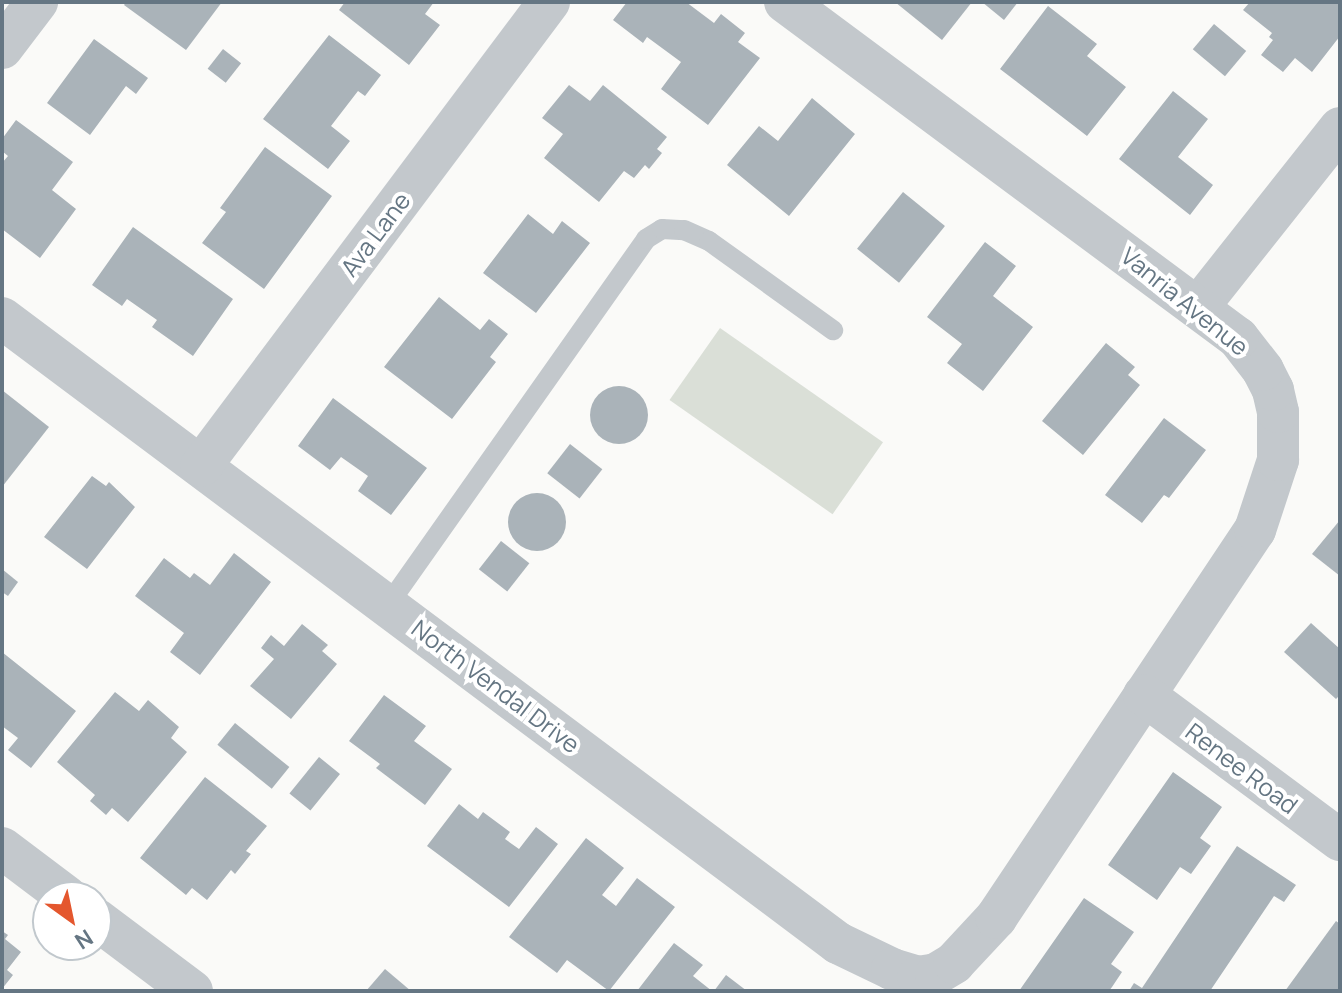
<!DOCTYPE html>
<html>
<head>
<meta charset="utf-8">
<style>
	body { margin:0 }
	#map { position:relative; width:1342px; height:993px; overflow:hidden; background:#fafaf8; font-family:Manrope,sans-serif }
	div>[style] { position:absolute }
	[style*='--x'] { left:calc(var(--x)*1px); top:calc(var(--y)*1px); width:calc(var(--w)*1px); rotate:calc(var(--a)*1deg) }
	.green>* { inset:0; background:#dadfd7; transform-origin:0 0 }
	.building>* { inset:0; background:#aab3b9; transform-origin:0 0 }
	.round { border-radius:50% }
	.service>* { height:20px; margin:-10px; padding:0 10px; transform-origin:10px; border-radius:10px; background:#c3c8cc }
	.minor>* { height:42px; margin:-21px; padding:0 21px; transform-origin:21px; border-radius:21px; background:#c3c8cc }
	span { translate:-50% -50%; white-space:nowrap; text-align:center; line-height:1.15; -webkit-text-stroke:8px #fff; paint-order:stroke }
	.street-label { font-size:24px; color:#657683 }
	.frame { position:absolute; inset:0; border:4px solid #657683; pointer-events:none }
	.north { position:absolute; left:32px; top:881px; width:80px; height:80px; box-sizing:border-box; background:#fff; border:2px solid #c1c8cd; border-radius:50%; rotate:147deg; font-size:22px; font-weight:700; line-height:32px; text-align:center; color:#657683 }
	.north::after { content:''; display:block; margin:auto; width:28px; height:36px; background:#e4572e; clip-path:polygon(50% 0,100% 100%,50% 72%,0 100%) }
</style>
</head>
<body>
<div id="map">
	<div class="green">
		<i style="left:720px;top:328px;width:199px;height:88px;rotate:35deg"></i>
	</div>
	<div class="building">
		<i style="clip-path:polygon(126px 2px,222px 2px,186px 50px,124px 5px)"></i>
		<i style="clip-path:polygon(345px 2px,434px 2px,425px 14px,440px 25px,409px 65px,339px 10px)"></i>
		<i style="clip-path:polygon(627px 2px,686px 2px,714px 23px,721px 14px,745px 33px,738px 42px,760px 58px,708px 125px,661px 89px,681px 62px,647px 37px,643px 43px,613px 20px)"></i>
		<i style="clip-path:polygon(895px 2px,972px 2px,942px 40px)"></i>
		<i style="clip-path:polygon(982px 2px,1018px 2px,1004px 20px)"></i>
		<i style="clip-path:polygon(1250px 2px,1340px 2px,1340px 36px,1312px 72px,1295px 58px,1283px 72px,1261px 55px,1273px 40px,1269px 37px,1272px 33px,1243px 10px)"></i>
		<i style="clip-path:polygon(1048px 6px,1097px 44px,1087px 56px,1126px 87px,1087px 136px,1000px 69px)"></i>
		<i style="left:1214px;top:24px;width:42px;height:33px;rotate:40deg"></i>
		<i style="clip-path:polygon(329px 35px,381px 75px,365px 96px,358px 91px,331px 126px,350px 141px,328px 169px,263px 119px)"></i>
		<i style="clip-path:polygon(94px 39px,148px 78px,136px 94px,126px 86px,90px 135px,47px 103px)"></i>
		<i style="left:223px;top:49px;width:23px;height:25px;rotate:38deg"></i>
		<i style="clip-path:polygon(569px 85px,590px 101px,603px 85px,667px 137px,657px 149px,662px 153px,649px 169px,645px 165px,634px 178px,624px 171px,599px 202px,544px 158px,563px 134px,542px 118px)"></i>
		<i style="clip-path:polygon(1173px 91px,1208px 119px,1178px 157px,1213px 185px,1190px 215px,1119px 159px)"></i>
		<i style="clip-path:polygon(812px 98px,855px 134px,789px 216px,727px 165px,759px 126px,778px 141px)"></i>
		<i style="clip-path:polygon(16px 120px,73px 162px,52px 190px,76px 209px,40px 258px,2px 229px,2px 163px,8px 156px,2px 151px,2px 139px)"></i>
		<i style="clip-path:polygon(265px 147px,332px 196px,264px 289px,202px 243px,226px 212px,220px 208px)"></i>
		<i style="left:903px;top:192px;width:54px;height:73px;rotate:39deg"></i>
		<i style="clip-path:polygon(528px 214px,553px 234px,562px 221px,590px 243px,536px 313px,483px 273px)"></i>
		<i style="clip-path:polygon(133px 227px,233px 299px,193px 356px,152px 327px,157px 320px,127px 299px,122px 306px,92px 285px)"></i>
		<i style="clip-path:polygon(985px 242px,1016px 266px,993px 296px,1033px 327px,983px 391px,947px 363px,962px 344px,927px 317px)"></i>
		<i style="clip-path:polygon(439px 297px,480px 330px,489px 319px,508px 334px,490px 357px,496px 362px,452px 419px,384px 367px)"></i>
		<i style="clip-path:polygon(1106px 343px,1135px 367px,1128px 375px,1140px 385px,1083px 455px,1042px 421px)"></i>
		<i class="round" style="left:590px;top:386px;width:58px;height:58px"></i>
		<i style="clip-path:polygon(2px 390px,49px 427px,2px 487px)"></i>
		<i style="clip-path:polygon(333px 398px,427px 468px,391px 515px,358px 491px,368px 476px,341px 457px,330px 470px,298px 446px)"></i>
		<i style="clip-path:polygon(1164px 418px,1206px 450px,1169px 498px,1164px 495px,1142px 523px,1105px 495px)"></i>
		<i style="left:570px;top:444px;width:41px;height:37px;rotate:38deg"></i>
		<i style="clip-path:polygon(92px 476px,106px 486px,109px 482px,135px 507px,87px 569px,44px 537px)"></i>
		<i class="round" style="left:508px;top:493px;width:58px;height:58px"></i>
		<i style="clip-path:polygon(1340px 520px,1340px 576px,1312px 554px)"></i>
		<i style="left:501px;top:541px;width:36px;height:36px;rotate:38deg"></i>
		<i style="clip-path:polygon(234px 553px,271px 582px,200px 675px,170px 652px,184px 633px,135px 596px,164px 558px,190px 578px,194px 573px,210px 585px)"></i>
		<i style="clip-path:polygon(2px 569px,18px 582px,8px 596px,2px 592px)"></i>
		<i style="clip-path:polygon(1311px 623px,1340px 649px,1340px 695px,1336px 699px,1284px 652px)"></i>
		<i style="clip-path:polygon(302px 624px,328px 645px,322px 651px,337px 664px,291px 719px,250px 686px,274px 659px,261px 648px,271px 635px,284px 646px)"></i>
		<i style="clip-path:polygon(2px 652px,76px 711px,31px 768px,8px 750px,18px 738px,2px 726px)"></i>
		<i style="clip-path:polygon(115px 692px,139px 711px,148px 700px,179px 727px,171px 738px,187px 752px,128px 822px,112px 808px,106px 815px,90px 801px,95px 795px,57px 762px)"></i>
		<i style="clip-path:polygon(384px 695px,426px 726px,414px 741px,452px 769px,425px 805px,376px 768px,380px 764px,349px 741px)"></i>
		<i style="left:235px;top:723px;width:70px;height:28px;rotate:39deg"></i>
		<i style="left:319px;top:757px;width:27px;height:47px;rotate:39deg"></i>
		<i style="clip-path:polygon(1173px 772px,1222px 807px,1200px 838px,1211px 846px,1191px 874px,1180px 867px,1157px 900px,1108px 865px)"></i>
		<i style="clip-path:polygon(205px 777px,267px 826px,246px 851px,251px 854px,235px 874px,231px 870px,207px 900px,192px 888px,186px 895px,140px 858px)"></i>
		<i style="clip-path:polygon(459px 804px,478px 819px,483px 812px,510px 832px,505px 839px,519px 849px,536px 827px,558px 844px,509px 907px,427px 846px)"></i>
		<i style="clip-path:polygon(586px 838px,624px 868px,602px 895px,616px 906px,637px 878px,675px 907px,609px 991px,567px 960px,557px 973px,509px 937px)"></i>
		<i style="clip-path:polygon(1237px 846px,1296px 885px,1284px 902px,1274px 896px,1210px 991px,1129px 991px,1134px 983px,1142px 988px)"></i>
		<i style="clip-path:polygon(1084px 898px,1134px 932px,1111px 964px,1122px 972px,1112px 987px,1109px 991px,1019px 991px)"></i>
		<i style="clip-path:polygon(1336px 921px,1340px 924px,1340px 991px,1285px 991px)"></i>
		<i style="clip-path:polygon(2px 931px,8px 935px,5px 939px,21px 952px,7px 970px,13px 975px,2px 989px)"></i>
		<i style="clip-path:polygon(674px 943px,703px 965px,693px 976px,712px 991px,637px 991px)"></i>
		<i style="clip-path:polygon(385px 969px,411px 991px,366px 991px)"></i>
		<i style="clip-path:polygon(726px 975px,747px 991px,714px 991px)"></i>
	</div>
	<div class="service">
		<i style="--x:388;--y:605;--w:448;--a:-54.8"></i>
		<i style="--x:646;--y:239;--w:19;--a:-32"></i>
		<i style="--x:662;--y:229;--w:22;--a:3"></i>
		<i style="--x:684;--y:230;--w:27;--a:24"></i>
		<i style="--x:709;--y:241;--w:153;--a:35.7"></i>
	</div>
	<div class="minor">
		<i style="--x:2;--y:48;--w:58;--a:-52.7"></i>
		<i style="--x:1199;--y:306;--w:227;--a:-51.6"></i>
		<i style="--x:2;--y:318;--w:1044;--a:36.78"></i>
		<i style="--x:838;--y:943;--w:60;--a:25.7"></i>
		<i style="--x:892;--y:969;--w:27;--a:17"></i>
		<i style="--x:918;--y:977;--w:18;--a:-9"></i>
		<i style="--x:936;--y:974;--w:21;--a:-31"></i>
		<i style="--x:954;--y:963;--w:62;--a:-47"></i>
		<i style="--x:996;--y:918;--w:467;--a:-56.3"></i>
		<i style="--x:1255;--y:530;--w:74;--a:-71.8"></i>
		<i style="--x:1278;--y:460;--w:48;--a:-90"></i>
		<i style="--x:1278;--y:412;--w:23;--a:-103"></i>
		<i style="--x:1273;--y:390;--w:22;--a:-117"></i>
		<i style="--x:1263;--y:370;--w:41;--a:-128"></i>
		<i style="--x:1238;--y:338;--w:564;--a:-143.43"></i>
		<i style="--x:201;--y:466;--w:580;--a:-53.13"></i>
		<i style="--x:1144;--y:695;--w:244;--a:36.5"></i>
		<i style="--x:2;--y:848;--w:81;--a:37"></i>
		<i style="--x:96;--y:919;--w:120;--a:36.9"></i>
	</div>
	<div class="street-label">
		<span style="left:375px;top:234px;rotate:-53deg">Ava Lane</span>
		<span style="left:1185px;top:301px;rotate:39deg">Vanria Avenue</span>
		<span style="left:496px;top:686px;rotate:37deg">North Vendal Drive</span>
		<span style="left:1242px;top:768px;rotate:37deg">Renee Road</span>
	</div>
	<div class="frame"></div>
	<div class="north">N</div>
</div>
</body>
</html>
